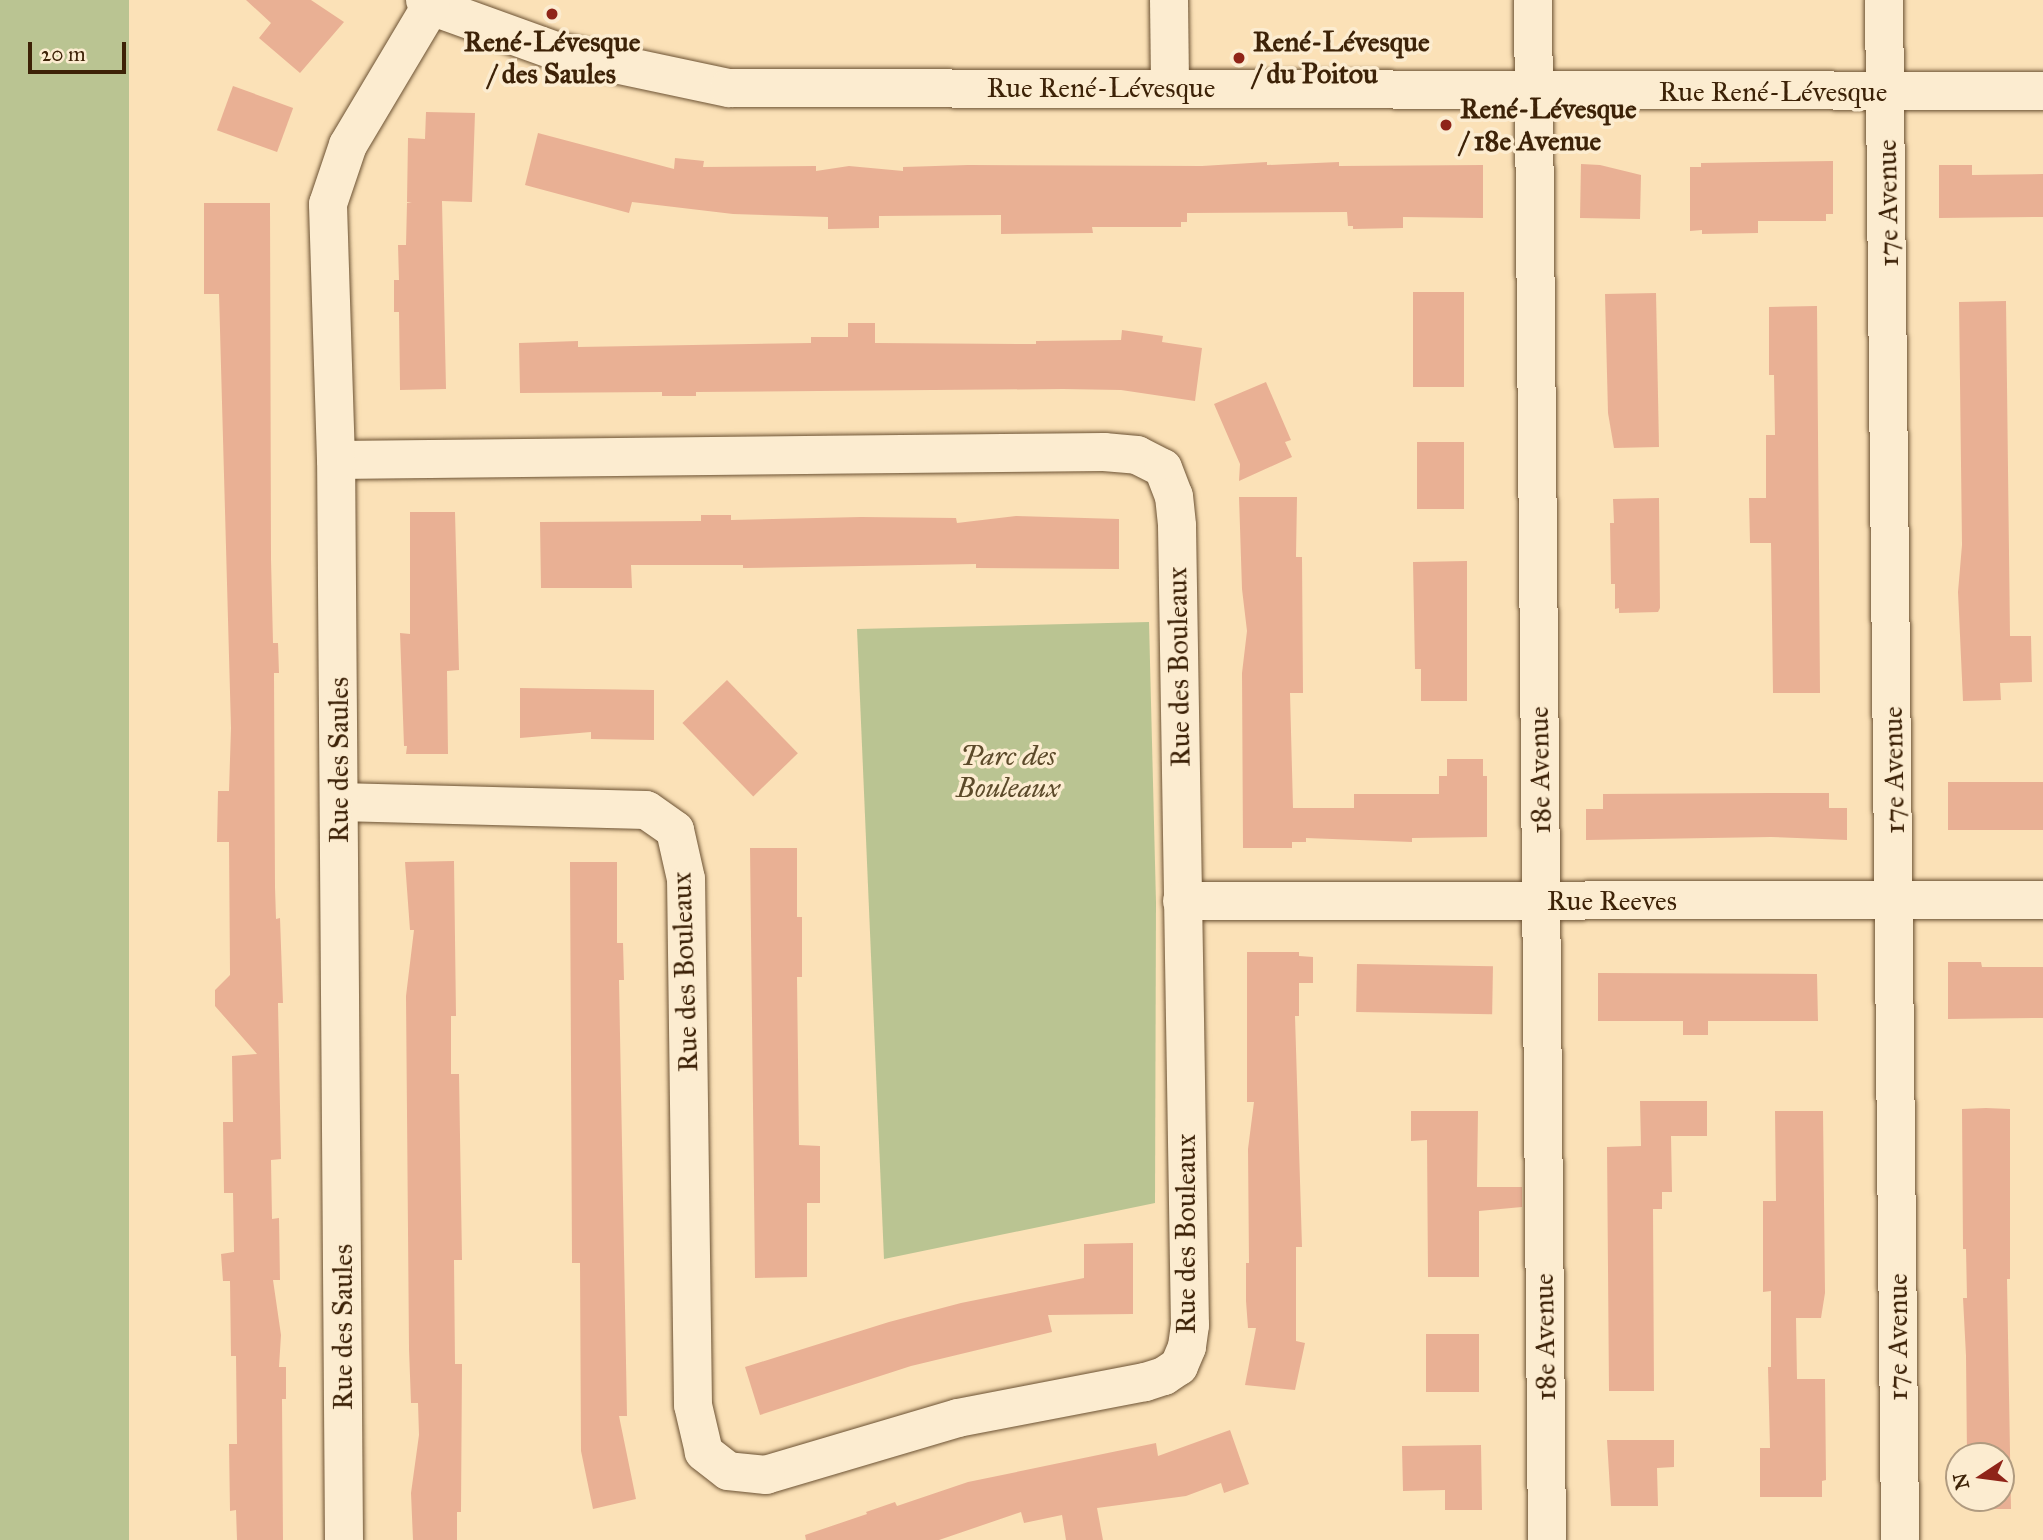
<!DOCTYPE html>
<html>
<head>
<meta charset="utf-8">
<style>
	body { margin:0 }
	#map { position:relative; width:2043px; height:1540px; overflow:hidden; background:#fbe1b7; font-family:"IM FELL Great Primer",serif }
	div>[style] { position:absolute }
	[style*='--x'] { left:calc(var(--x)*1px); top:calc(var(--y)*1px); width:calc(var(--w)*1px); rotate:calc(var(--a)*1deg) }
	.green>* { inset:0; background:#bac492; transform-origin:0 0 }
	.building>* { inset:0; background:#e9b094; transform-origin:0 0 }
	.roads { filter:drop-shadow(0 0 2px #6c5233) drop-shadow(0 0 2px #6c5233) }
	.minor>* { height:38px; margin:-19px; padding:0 19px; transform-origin:19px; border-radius:19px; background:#fcecd0 }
	.dots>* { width:19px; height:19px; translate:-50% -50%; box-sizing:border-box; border:4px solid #fcecd0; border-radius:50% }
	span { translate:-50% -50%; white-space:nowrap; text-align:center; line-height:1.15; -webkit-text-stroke:7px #fcecd0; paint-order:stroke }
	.poi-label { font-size:28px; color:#3d2207; font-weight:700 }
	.left { translate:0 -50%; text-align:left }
	.street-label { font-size:28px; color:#3d2207 }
	.park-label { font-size:28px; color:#5c4a2a; font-style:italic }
	.north { position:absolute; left:1945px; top:1442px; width:70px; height:70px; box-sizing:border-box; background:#fcecd0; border:2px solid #b09b80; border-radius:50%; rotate:257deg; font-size:19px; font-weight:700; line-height:28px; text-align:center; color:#3d2207 }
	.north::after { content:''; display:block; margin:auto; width:24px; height:32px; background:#8f2418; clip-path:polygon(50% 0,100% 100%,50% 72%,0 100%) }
	.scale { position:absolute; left:28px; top:42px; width:98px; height:32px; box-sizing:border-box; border:4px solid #3d2207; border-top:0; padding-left:9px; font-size:21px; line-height:24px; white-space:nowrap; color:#3d2207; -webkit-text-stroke:5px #fcecd0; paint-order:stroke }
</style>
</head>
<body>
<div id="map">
	<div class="green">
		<i style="left:0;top:0;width:129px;height:1540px"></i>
		<i style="clip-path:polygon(1149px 622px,1156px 903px,1155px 1203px,884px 1259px,857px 629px)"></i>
	</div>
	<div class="building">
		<i style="clip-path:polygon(246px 0,311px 0,344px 22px,300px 73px,259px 38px,271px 23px)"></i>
		<i style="left:233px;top:86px;width:64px;height:47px;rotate:20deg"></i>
		<i style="clip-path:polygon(426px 112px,475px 113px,472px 202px,442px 201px,446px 389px,400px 390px,399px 312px,394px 312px,394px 280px,399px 280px,398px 245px,406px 245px,407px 203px,412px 203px,407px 202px,408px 138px,425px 139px)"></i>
		<i style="clip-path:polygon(538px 133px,674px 169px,675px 158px,704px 161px,703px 167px,816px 166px,816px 171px,849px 166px,903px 171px,903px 167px,968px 165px,1202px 166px,1267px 162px,1267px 165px,1339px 162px,1339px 166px,1483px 165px,1483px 218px,1403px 217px,1403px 228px,1353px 229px,1353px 226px,1348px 226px,1347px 212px,1187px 213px,1187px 222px,1181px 222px,1181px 227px,1092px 227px,1093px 233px,1001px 234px,1001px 215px,879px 216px,879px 228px,828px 229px,828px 217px,733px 214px,632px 202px,629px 213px,525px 185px)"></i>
		<i style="clip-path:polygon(1833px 161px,1833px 214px,1826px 214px,1826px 221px,1758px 221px,1758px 233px,1702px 234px,1702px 230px,1690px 231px,1690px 167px,1701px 167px,1701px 163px)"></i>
		<i style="clip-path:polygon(1581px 164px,1600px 165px,1641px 175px,1640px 219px,1580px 218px)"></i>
		<i style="clip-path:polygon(1939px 165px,1972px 165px,1972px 175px,2043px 174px,2043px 217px,1939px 218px)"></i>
		<i style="clip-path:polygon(204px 203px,270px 203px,271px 559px,273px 643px,278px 643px,279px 673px,274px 673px,275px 887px,276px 919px,280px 918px,283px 1003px,278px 1003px,281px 1159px,271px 1160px,272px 1219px,279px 1218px,280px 1280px,273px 1280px,281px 1335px,279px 1367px,286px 1367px,286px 1399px,282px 1399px,283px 1540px,237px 1540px,236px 1510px,230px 1511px,229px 1444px,237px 1444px,236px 1356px,231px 1356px,230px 1281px,223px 1281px,221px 1254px,234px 1252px,233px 1193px,224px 1193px,223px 1122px,233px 1122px,232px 1056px,257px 1054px,215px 1006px,215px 990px,230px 975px,229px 842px,217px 842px,218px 791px,229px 791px,231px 728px,219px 294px,204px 294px)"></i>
		<i style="left:1464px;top:292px;width:95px;height:51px;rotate:90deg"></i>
		<i style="clip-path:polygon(1656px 293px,1659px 447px,1614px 448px,1608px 413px,1605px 294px)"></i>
		<i style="clip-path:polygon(2006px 301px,2010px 636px,2031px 636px,2032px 682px,2000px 683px,2001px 700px,1963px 701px,1958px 592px,1962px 545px,1959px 302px)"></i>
		<i style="clip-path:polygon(1817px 306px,1820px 693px,1773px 693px,1771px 543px,1750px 543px,1749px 498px,1766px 498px,1766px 435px,1775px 435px,1774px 375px,1769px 375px,1769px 307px)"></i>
		<i style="clip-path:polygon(848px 323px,875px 323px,875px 343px,1036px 344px,1036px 341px,1121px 340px,1122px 330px,1163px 336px,1162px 342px,1202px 348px,1195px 401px,1121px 390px,1063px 389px,696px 392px,696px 396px,662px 396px,662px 392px,520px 393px,519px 343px,578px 341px,578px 347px,811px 343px,811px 337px,848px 337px)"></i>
		<i style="clip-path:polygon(1266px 382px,1291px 440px,1285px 442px,1292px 457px,1239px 481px,1240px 464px,1214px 404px)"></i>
		<i style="left:1417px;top:442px;width:47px;height:67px"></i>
		<i style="clip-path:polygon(1239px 497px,1297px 497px,1296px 557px,1302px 557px,1303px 693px,1290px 693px,1293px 808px,1354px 808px,1354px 794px,1439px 794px,1439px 776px,1447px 776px,1447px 759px,1483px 759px,1483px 776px,1487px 776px,1487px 837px,1412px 838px,1412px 842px,1306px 838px,1306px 842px,1292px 842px,1292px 848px,1243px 848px,1242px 673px,1247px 631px,1242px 589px)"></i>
		<i style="clip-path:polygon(1659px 498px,1660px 608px,1658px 612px,1619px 613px,1619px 608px,1615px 609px,1615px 584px,1611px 584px,1610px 523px,1614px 523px,1613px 499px)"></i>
		<i style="clip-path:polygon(410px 512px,455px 512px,459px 670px,447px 671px,448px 754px,406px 754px,407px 746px,404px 746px,400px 633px,410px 634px)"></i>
		<i style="clip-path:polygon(701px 515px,731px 515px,731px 520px,861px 517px,956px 518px,957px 523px,1016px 516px,1119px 519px,1119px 569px,976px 568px,976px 564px,743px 568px,743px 565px,631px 565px,632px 588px,541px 588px,540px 522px,701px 521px)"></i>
		<i style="clip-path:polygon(1467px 561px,1467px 701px,1421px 701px,1421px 669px,1415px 669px,1413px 562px)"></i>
		<i style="left:727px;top:680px;width:102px;height:62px;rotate:46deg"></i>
		<i style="clip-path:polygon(520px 688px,654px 690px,654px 740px,591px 739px,591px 732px,520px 738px)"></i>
		<i style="left:2043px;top:782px;width:48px;height:95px;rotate:90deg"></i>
		<i style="clip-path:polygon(1771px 793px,1829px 793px,1829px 808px,1847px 808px,1847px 840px,1771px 837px,1586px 840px,1586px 809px,1603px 809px,1603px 794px)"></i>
		<i style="clip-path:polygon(750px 848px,797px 848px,797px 917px,802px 917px,802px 977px,797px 977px,799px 1145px,820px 1146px,820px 1203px,807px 1203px,807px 1277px,755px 1278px)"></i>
		<i style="clip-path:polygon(454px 861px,456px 1016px,451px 1016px,451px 1074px,459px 1074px,462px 1260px,454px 1260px,455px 1364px,462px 1364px,461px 1512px,457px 1512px,457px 1540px,413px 1540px,411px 1493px,419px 1435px,418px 1403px,411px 1403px,409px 1349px,406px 996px,414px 930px,410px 930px,405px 862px)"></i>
		<i style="clip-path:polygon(570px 862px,617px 862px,617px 943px,623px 943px,624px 980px,619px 980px,627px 1416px,619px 1416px,636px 1499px,593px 1509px,581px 1451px,580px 1263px,572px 1263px)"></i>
		<i style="clip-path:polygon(1247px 952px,1299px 952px,1299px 956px,1313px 957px,1313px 983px,1299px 983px,1299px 1016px,1295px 1016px,1302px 1247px,1296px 1247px,1296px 1341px,1305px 1343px,1295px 1390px,1245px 1385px,1256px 1328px,1248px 1328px,1246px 1301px,1246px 1263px,1249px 1263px,1248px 1149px,1254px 1102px,1247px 1102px)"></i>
		<i style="clip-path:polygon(1948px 962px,1981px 962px,1982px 967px,2043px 967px,2043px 1018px,1948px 1019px)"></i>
		<i style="left:1357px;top:964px;width:136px;height:48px;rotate:1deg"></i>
		<i style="clip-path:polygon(1598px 973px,1817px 974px,1818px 1021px,1708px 1021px,1708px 1035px,1683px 1035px,1683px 1021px,1598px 1021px)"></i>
		<i style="clip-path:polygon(1640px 1101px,1707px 1101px,1707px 1136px,1671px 1136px,1672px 1192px,1662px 1192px,1662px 1209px,1653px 1209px,1654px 1391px,1609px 1391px,1607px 1147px,1641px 1146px)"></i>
		<i style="clip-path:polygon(1986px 1108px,2010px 1109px,2010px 1279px,2007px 1279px,2011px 1509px,1967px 1509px,1967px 1498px,2001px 1498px,2001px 1456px,1967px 1456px,1966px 1356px,1963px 1298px,1967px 1298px,1966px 1249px,1963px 1249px,1962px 1109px)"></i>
		<i style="clip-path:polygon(1411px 1111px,1478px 1111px,1477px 1187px,1522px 1187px,1522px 1207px,1479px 1211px,1479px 1277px,1428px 1277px,1427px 1140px,1411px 1141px)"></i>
		<i style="clip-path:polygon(1775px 1111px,1823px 1111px,1825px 1293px,1821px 1318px,1796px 1318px,1797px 1379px,1825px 1379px,1826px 1480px,1822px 1481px,1822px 1497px,1760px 1497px,1760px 1448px,1770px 1448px,1768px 1367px,1771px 1367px,1771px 1291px,1763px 1292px,1763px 1201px,1776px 1201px)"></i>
		<i style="clip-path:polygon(1133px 1243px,1133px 1314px,1048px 1315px,1052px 1332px,911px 1366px,760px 1415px,745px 1367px,889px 1322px,961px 1303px,1084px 1278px,1084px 1244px)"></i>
		<i style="left:1426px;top:1334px;width:53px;height:58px"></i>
		<i style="clip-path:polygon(1230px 1430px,1249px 1484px,1224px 1493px,1221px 1483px,1186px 1496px,1097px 1508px,1103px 1540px,1066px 1540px,1062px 1515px,1024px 1523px,1021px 1512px,939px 1540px,806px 1540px,805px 1535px,867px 1514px,866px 1512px,895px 1502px,897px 1506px,968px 1482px,1156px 1443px,1158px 1456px)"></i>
		<i style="clip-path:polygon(1607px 1440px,1674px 1440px,1674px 1467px,1657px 1468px,1658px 1506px,1611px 1506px)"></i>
		<i style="clip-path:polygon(1481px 1445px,1482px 1510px,1445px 1510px,1445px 1490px,1403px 1491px,1402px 1446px)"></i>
	</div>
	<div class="roads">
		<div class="minor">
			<i style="--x:425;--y:0;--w:8;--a:45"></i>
			<i style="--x:431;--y:6;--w:136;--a:19.8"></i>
			<i style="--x:559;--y:52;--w:174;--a:12"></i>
			<i style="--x:729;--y:88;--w:1314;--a:0.13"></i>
			<i style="--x:1169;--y:0;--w:87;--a:89.3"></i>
			<i style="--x:1533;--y:0;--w:1540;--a:89.48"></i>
			<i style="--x:1884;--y:0;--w:1540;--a:89.4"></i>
			<i style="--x:336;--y:460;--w:768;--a:-0.6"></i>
			<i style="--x:1104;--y:452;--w:33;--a:5"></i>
			<i style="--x:1137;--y:455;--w:29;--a:27"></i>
			<i style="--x:1163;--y:468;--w:30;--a:69"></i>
			<i style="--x:1174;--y:496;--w:30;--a:84"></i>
			<i style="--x:1177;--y:526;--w:799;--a:89.07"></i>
			<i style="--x:1190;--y:1325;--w:22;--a:98"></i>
			<i style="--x:1187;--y:1347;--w:21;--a:113"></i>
			<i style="--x:1179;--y:1366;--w:18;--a:146"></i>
			<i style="--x:1164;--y:1376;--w:20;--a:162"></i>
			<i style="--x:1145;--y:1382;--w:190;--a:169.1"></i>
			<i style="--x:958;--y:1418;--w:200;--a:163.5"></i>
			<i style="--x:766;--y:1475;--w:38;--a:-174"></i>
			<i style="--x:728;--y:1471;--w:31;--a:-142"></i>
			<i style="--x:704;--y:1452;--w:48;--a:-103.2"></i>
			<i style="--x:693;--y:1405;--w:526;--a:-90.76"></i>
			<i style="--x:686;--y:879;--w:50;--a:-102.7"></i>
			<i style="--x:675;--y:830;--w:35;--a:-145"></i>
			<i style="--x:646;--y:810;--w:307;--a:-178.5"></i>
			<i style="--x:1182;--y:901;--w:861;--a:-0.07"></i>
			<i style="--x:344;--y:1540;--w:1080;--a:-90.42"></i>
			<i style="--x:336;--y:460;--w:256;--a:-91.8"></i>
			<i style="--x:328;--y:204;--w:62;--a:-71.3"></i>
			<i style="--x:348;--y:145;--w:162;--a:-59.2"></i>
		</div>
	</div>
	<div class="dots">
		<i style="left:552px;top:14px;background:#8f2418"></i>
		<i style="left:1239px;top:58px;background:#8f2418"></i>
		<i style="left:1446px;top:125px;background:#8f2418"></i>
	</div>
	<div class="poi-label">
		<span style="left:552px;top:58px">René-Lévesque<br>/ des Saules</span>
		<span class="left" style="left:1253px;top:58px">René-Lévesque<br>/ du Poitou</span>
		<span class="left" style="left:1460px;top:125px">René-Lévesque<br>/ 18e Avenue</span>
	</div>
	<div class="street-label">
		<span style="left:1101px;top:88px">Rue René-Lévesque</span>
		<span style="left:1773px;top:92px">Rue René-Lévesque</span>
		<span style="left:1888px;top:203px;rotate:-91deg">17e Avenue</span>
		<span style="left:1179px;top:667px;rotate:-91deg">Rue des Bouleaux</span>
		<span style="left:339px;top:760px;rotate:-90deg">Rue des Saules</span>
		<span style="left:1540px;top:770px;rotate:-91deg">18e Avenue</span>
		<span style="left:1894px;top:770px;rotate:-91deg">17e Avenue</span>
		<span style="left:1612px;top:901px">Rue Reeves</span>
		<span style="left:685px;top:972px;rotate:-92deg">Rue des Bouleaux</span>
		<span style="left:1186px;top:1234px;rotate:-90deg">Rue des Bouleaux</span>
		<span style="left:343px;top:1327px;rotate:-90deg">Rue des Saules</span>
		<span style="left:1545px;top:1337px;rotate:-91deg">18e Avenue</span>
		<span style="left:1898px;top:1337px;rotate:-90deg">17e Avenue</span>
	</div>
	<div class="park-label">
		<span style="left:1008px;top:772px">Parc des<br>Bouleaux</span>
	</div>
	<div class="north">N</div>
	<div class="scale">20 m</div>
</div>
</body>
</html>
